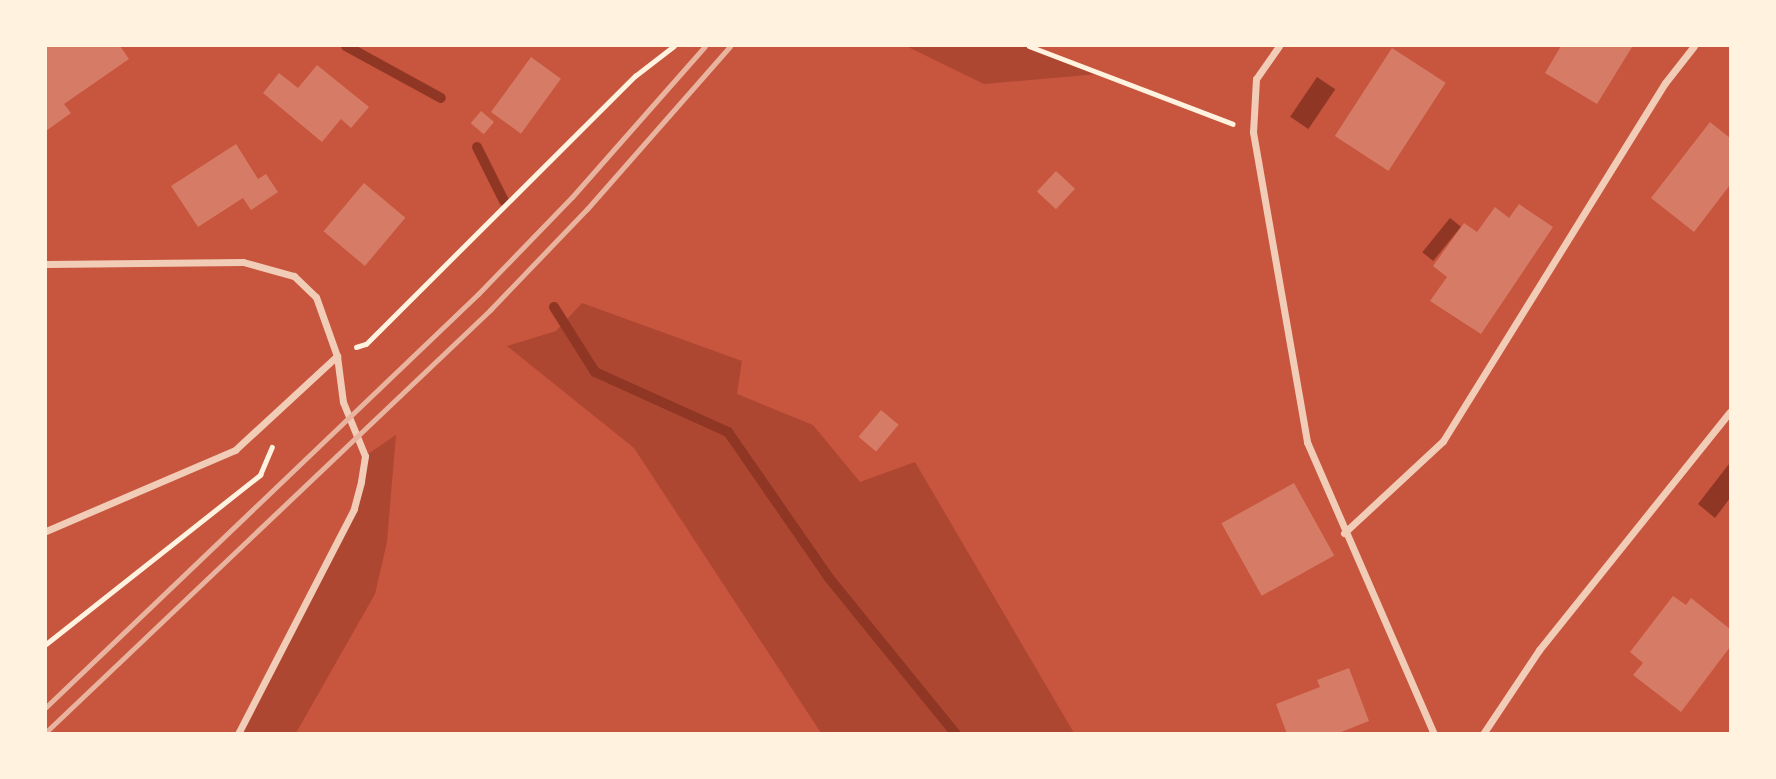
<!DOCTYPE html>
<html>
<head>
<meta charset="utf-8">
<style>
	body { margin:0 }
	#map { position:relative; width:1776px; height:779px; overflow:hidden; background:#c8553d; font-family:"DM Sans",sans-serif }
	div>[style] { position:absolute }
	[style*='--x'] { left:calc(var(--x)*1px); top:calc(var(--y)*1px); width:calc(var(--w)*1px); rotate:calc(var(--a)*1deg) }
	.green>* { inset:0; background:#ae4732 }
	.water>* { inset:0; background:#8f3625; transform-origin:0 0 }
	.stream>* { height:10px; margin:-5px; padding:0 5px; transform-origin:5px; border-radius:5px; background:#8f3625 }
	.building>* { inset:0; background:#d67c66; transform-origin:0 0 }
	.path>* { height:4.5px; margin:-2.25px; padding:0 2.25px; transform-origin:2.25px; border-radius:2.25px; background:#fff3e0 }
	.minor>* { height:7px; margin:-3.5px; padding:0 3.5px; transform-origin:3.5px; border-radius:3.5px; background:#f1ccb7 }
	.rail>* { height:5px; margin:-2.5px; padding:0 2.5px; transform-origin:2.5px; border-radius:2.5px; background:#e9b49f }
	span { translate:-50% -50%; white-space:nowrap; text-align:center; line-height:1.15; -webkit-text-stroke:7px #fff3e0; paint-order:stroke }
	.frame { position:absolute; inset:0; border:47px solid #fff3e0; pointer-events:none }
</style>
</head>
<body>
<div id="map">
	<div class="green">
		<i style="clip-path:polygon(906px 46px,1029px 46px,1099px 74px,984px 84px)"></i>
		<i style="clip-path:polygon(582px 303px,742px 361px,737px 394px,813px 425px,860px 482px,915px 462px,1074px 733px,821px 733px,634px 448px,507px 346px,556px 331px)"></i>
		<i style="clip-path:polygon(396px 435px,387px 542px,375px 594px,296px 733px,238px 734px,353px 509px,365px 456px)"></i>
	</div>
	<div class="water">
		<i style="left:1317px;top:77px;width:22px;height:48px;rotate:34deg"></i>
		<i style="left:1450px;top:218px;width:14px;height:44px;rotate:39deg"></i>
		<i style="clip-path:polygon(1729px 464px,1730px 498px,1715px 518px,1698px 504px)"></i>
	</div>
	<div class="stream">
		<i style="--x:346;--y:46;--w:108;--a:28.7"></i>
		<i style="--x:477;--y:147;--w:60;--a:63.4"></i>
		<i style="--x:554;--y:307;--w:77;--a:57.8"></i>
		<i style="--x:595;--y:372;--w:146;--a:24.3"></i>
		<i style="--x:728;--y:432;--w:178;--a:55.3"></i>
		<i style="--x:829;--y:578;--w:201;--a:50.9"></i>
	</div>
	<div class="building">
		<i style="clip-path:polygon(46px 46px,120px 46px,129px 59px,64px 104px,71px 113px,46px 131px)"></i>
		<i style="clip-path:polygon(1561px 46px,1629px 46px,1632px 47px,1597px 104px,1545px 73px)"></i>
		<i style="left:1392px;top:48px;width:64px;height:105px;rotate:33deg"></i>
		<i style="left:531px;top:57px;width:37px;height:68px;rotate:36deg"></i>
		<i style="clip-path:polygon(317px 65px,369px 107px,351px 128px,341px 119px,322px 142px,263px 93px,279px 73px,298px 88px)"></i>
		<i style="left:481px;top:111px;width:17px;height:16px;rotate:40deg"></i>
		<i style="clip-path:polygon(1710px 122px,1730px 138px,1730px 185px,1694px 232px,1651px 198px)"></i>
		<i style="clip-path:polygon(236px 144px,258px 179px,266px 174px,278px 192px,251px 210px,243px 198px,198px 227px,171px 186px)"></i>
		<i style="left:1056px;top:171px;width:26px;height:28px;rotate:43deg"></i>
		<i style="left:364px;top:183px;width:54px;height:63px;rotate:40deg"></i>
		<i style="clip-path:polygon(1519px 204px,1553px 227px,1481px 334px,1430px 301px,1447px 277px,1433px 266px,1464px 223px,1477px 232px,1495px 207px,1509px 218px)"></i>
		<i style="left:881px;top:410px;width:23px;height:35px;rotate:40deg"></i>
		<i style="left:1294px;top:483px;width:83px;height:83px;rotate:61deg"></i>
		<i style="clip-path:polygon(1673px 596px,1686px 605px,1691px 598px,1730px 629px,1730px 647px,1681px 712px,1633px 675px,1643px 663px,1630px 652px)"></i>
		<i style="clip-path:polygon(1349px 668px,1369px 721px,1336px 734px,1287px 734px,1276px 704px,1320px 687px,1317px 680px)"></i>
	</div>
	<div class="path">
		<i style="--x:1029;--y:46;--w:218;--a:20.9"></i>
		<i style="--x:356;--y:347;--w:10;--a:-17"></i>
		<i style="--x:366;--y:344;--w:380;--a:-44.9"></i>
		<i style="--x:635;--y:76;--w:49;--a:-37.6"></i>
		<i style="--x:46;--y:644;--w:273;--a:-38.3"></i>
		<i style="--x:260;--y:475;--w:30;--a:-67"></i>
	</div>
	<div class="minor">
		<i style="--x:1279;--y:46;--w:40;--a:124.9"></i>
		<i style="--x:1256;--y:79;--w:53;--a:93.2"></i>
		<i style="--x:1253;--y:132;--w:315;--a:80.1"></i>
		<i style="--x:1307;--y:442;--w:318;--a:66.5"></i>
		<i style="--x:46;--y:264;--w:197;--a:-0.6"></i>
		<i style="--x:243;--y:262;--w:53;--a:15.4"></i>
		<i style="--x:294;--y:276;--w:30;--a:44"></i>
		<i style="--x:316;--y:297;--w:63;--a:70.4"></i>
		<i style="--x:337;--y:356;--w:46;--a:82.6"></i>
		<i style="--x:343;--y:402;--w:58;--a:67.8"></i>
		<i style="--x:365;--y:456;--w:26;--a:99"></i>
		<i style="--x:361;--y:482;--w:28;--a:105"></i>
		<i style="--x:354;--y:509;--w:253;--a:117.3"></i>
		<i style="--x:46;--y:531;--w:206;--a:-23.2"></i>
		<i style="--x:235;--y:450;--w:139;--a:-42.7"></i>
		<i style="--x:1344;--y:533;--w:135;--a:-42.9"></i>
		<i style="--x:1443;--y:441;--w:421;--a:-58.2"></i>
		<i style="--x:1665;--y:83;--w:47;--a:-51.9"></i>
		<i style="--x:1483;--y:734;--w:101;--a:-56.3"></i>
		<i style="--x:1539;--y:650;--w:305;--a:-51.3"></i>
	</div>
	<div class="rail">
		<i style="--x:46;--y:707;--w:598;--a:-43.71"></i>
		<i style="--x:478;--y:294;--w:135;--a:-45.9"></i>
		<i style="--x:572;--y:197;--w:201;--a:-48.6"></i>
		<i style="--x:46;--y:732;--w:613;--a:-43.54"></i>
		<i style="--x:490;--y:310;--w:140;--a:-46.2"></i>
		<i style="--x:587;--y:209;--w:217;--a:-48.7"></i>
	</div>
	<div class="frame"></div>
</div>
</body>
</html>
